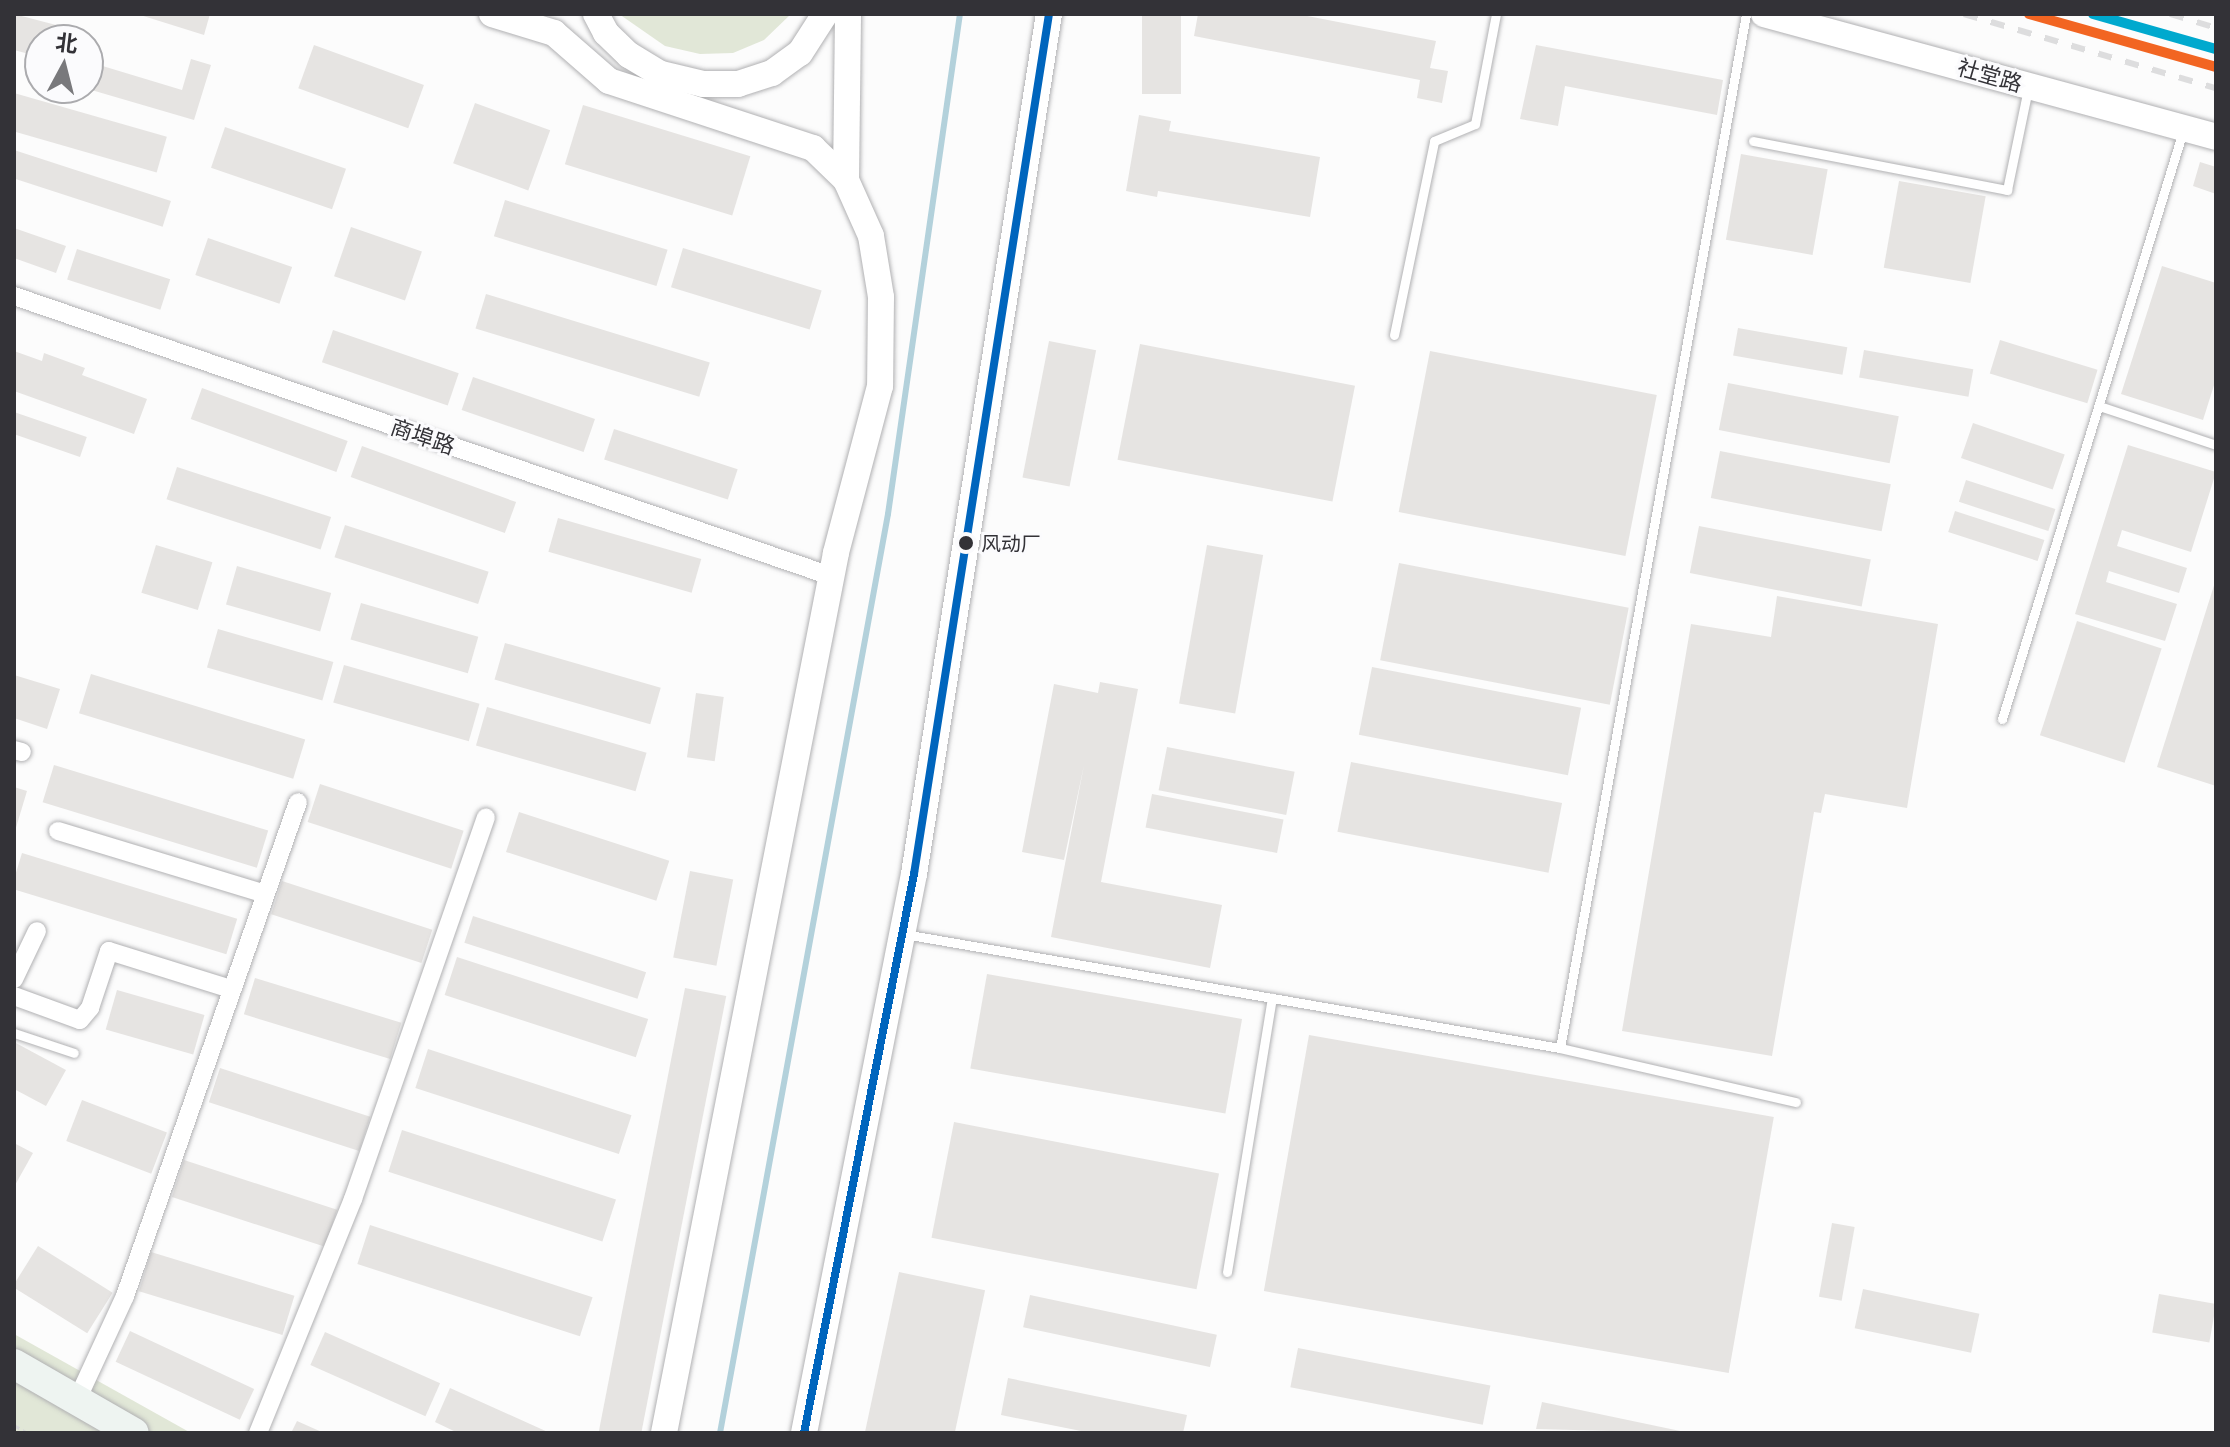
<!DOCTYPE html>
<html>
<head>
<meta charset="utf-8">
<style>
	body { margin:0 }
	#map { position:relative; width:2230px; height:1447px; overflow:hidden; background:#fcfcfc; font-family:"Noto Sans","Noto Sans SC",sans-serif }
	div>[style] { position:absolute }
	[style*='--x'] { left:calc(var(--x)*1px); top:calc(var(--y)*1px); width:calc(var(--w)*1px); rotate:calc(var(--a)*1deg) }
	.green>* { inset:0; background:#e1e7d7 }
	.stream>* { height:6px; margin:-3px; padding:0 3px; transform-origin:3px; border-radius:3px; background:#b3d1db }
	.building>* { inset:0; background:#e6e4e2; transform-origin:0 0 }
	.path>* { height:3px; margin-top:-1.5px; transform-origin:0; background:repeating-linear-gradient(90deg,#d8d8d9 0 6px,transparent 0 10px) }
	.roads { filter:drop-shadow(0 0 2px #b1b1b3) drop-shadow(0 0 2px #b1b1b3) }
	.lane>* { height:9px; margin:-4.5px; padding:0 4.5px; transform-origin:4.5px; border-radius:4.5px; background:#fff }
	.street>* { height:18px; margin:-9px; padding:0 9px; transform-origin:9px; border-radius:9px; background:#fff }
	.secondary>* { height:26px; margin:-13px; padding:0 13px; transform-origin:13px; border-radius:13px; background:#fff }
	.primary>* { height:30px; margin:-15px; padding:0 15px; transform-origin:15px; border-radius:15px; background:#eef4f1 }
	.rail>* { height:6px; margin-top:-3px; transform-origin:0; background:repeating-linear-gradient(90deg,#ddddde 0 14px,transparent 0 28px) }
	.bus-1>* { height:8px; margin:-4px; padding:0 4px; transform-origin:4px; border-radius:4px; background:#0065bd }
	.rail-1>* { height:10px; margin:-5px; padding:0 5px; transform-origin:5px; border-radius:5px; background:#f26522 }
	.rail-2>* { height:10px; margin:-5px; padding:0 5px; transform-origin:5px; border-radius:5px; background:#00a9ce }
	.dots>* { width:22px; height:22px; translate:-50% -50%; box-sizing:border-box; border:4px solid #fbfbfd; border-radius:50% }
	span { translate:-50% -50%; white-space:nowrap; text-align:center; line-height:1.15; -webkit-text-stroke:6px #fbfbfd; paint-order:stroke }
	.bus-label { font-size:20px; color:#333237 }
	.left { translate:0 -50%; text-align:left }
	.street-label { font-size:22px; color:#333237 }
	.frame { position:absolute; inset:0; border:16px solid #333237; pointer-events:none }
	.north { position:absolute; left:24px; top:24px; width:80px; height:80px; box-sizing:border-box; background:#fbfbfd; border:2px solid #ababae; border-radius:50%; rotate:7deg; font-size:22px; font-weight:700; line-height:32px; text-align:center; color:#333237 }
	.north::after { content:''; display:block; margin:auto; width:28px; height:36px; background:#79797c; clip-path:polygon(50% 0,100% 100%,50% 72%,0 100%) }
</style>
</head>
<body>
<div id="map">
	<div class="green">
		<i style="clip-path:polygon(619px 14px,791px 14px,764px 40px,733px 53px,700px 54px,665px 46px)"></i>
		<i style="clip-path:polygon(14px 1334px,191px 1433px,14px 1433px)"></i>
	</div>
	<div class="stream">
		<i style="--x:720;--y:1433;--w:934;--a:-79.64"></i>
		<i style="--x:888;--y:514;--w:505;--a:-81.81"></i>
	</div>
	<div class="building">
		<i style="clip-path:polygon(14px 14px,79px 31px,76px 40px,40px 40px,40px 57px,14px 50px)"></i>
		<i style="clip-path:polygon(137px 14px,210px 14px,204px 35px)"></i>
		<i style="left:1142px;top:14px;width:39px;height:80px"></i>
		<i style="clip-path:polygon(1198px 14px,1297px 14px,1436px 41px,1430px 68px,1448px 71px,1442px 103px,1417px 98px,1420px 80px,1194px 36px)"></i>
		<i style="left:314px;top:45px;width:117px;height:46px;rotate:20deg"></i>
		<i style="clip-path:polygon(1536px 45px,1723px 80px,1717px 115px,1565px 86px,1558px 126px,1520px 119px)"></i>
		<i style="clip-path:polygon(191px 59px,211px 65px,194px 120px,88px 89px,96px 64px,182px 90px)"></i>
		<i style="left:14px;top:93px;width:159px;height:37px;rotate:16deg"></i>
		<i style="left:475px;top:103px;width:80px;height:64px;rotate:20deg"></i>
		<i style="left:583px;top:105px;width:175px;height:62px;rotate:17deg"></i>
		<i style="clip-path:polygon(1139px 115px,1171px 121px,1169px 131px,1320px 157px,1310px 217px,1158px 191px,1157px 197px,1126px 191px)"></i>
		<i style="left:225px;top:127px;width:128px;height:43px;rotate:19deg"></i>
		<i style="left:14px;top:150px;width:165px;height:27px;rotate:18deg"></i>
		<i style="left:1741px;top:154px;width:88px;height:87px;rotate:10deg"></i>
		<i style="clip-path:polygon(2200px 162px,2216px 167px,2216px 194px,2193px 186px)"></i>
		<i style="left:1899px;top:181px;width:88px;height:88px;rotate:10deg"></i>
		<i style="left:505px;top:200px;width:170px;height:38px;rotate:17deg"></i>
		<i style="left:351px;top:227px;width:75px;height:52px;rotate:19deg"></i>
		<i style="clip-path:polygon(14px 228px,66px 246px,56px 273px,14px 258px)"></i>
		<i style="left:208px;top:238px;width:89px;height:39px;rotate:19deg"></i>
		<i style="left:683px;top:248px;width:145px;height:41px;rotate:17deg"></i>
		<i style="left:77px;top:249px;width:98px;height:32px;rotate:18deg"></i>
		<i style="clip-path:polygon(2162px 266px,2216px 283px,2216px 379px,2203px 420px,2121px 394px)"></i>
		<i style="left:486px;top:294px;width:234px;height:36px;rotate:17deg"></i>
		<i style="left:1738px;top:328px;width:111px;height:28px;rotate:10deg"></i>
		<i style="left:333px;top:330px;width:133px;height:34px;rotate:19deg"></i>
		<i style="left:2000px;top:340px;width:102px;height:35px;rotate:17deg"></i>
		<i style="left:1049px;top:341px;width:48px;height:139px;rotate:11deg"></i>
		<i style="left:1140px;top:344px;width:219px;height:118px;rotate:11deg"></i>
		<i style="left:1864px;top:350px;width:111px;height:28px;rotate:10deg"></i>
		<i style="clip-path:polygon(14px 351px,42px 361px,44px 353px,85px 368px,82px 375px,147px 399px,134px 434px,14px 391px)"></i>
		<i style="left:1430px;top:351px;width:231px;height:164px;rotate:11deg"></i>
		<i style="left:473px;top:377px;width:129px;height:35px;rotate:19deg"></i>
		<i style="left:1728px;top:383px;width:174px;height:48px;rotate:11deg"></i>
		<i style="left:202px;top:388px;width:155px;height:33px;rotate:20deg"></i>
		<i style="left:14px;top:412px;width:77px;height:21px;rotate:19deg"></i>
		<i style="left:1973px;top:423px;width:97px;height:37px;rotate:19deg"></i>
		<i style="left:614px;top:429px;width:130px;height:32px;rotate:18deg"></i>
		<i style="clip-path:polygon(2128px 445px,2216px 472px,2191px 552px,2122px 530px,2117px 546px,2187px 568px,2179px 593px,2109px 571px,2106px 582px,2177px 604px,2165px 641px,2075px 614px)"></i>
		<i style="left:362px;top:446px;width:164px;height:33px;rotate:20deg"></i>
		<i style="left:1720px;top:451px;width:174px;height:48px;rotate:11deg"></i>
		<i style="left:177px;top:467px;width:162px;height:34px;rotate:18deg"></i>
		<i style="left:1966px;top:480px;width:94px;height:23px;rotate:18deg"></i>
		<i style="left:1955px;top:511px;width:94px;height:22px;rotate:18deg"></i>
		<i style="left:558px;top:518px;width:149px;height:35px;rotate:16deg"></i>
		<i style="left:345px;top:525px;width:151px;height:34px;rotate:18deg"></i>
		<i style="left:1699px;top:526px;width:175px;height:48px;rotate:11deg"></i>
		<i style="left:156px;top:545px;width:59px;height:50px;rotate:17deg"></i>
		<i style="left:1207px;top:545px;width:57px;height:161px;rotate:10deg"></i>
		<i style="left:1399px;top:563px;width:234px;height:99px;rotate:11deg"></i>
		<i style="left:237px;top:566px;width:98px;height:40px;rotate:16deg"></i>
		<i style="clip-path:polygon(2216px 579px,2216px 786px,2157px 767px)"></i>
		<i style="clip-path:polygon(1777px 596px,1938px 624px,1907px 808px,1825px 794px,1821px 813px,1814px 812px,1772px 1056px,1622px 1031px,1691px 624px,1771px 637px)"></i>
		<i style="left:361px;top:603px;width:122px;height:38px;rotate:16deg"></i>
		<i style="left:2077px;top:621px;width:89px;height:120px;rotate:18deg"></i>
		<i style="left:218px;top:629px;width:120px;height:40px;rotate:16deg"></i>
		<i style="left:505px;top:643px;width:162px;height:38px;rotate:16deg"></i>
		<i style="left:344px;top:665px;width:141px;height:39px;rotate:16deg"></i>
		<i style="left:1372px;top:667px;width:213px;height:69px;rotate:11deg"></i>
		<i style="left:91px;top:674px;width:224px;height:41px;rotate:17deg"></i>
		<i style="clip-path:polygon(14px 675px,60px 689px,47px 729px,14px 718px)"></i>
		<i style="clip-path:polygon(1100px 682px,1138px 689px,1101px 882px,1222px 905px,1210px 968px,1051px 937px,1084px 765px,1064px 860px,1022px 852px,1054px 684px,1098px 693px)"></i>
		<i style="left:696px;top:693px;width:28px;height:65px;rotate:8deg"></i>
		<i style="left:487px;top:707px;width:166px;height:40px;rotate:16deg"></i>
		<i style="left:1167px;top:747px;width:130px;height:44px;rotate:11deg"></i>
		<i style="left:1351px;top:762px;width:215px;height:71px;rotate:11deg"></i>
		<i style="left:54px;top:765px;width:224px;height:39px;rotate:17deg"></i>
		<i style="left:320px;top:784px;width:151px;height:40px;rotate:18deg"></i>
		<i style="clip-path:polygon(14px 787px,27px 791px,15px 831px,14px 831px)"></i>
		<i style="left:1152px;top:794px;width:134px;height:34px;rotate:11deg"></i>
		<i style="left:519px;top:812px;width:158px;height:42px;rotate:18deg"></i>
		<i style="left:22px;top:853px;width:225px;height:37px;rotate:17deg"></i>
		<i style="left:690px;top:871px;width:44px;height:88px;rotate:11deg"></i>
		<i style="left:282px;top:881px;width:158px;height:35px;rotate:18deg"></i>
		<i style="left:473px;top:916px;width:182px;height:28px;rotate:18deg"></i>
		<i style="left:457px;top:957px;width:201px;height:40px;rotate:18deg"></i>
		<i style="left:987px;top:974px;width:259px;height:96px;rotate:10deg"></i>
		<i style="left:255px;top:978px;width:153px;height:38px;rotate:17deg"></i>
		<i style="left:685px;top:988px;width:42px;height:453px;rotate:11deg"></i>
		<i style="left:117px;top:990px;width:91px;height:41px;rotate:16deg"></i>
		<i style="left:1309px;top:1035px;width:472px;height:260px;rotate:10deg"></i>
		<i style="clip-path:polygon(14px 1042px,66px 1070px,46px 1106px,14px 1089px)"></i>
		<i style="left:428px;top:1049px;width:214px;height:41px;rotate:18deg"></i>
		<i style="left:220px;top:1068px;width:158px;height:36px;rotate:18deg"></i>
		<i style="left:82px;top:1100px;width:91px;height:44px;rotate:21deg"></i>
		<i style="left:954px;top:1122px;width:270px;height:118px;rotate:11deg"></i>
		<i style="left:402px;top:1130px;width:225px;height:44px;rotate:18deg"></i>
		<i style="clip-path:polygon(14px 1143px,33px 1153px,14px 1187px)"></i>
		<i style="left:184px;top:1160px;width:161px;height:39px;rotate:18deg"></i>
		<i style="left:1832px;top:1223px;width:23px;height:75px;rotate:10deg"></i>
		<i style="left:370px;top:1225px;width:234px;height:41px;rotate:18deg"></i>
		<i style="left:38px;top:1246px;width:88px;height:48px;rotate:32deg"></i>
		<i style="left:151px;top:1252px;width:150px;height:41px;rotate:17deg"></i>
		<i style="left:899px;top:1272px;width:88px;height:165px;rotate:12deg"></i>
		<i style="left:1863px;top:1289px;width:119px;height:40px;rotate:12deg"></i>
		<i style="left:2159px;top:1294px;width:58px;height:39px;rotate:10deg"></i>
		<i style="left:1030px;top:1295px;width:191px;height:33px;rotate:12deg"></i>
		<i style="left:130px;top:1331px;width:137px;height:34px;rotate:25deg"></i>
		<i style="left:325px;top:1332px;width:126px;height:36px;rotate:24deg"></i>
		<i style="left:1298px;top:1348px;width:196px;height:40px;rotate:11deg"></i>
		<i style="clip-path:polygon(1008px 1378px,1187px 1415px,1183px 1433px,1091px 1433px,1001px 1415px)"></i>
		<i style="clip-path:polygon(450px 1388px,550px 1433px,458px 1433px,435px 1422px)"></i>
		<i style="clip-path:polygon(1542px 1402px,1685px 1432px,1685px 1433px,1536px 1429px)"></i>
		<i style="clip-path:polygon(297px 1421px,324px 1433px,291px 1433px)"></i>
	</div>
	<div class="path">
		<i style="--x:14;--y:1425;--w:16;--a:30"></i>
	</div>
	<div class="roads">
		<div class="lane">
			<i style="--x:1753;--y:141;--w:259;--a:10.9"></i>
			<i style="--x:2007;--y:190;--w:103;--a:-78.3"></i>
			<i style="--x:1394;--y:335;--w:198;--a:-78.3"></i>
			<i style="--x:1434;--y:141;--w:44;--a:-22.5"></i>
			<i style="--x:1475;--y:124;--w:112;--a:-79.2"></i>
			<i style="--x:2099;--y:406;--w:123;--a:18.4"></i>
			<i style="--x:2002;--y:719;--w:615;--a:-72.89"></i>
			<i style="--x:904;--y:934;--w:666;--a:9.86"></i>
			<i style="--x:1560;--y:1048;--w:242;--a:12.9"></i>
			<i style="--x:14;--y:1033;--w:63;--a:18.4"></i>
			<i style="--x:1560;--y:1048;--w:1051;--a:-79.8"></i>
			<i style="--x:1227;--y:1272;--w:278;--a:-80.7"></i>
		</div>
		<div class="street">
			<i style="--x:14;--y:296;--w:864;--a:18.92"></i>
			<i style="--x:14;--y:750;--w:8;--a:14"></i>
			<i style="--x:58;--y:831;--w:216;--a:16.9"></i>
			<i style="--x:14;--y:979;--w:53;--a:-64.4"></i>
			<i style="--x:14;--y:996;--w:70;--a:20"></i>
			<i style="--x:80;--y:1020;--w:16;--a:-50"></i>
			<i style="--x:90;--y:1008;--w:60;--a:-71.6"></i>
			<i style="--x:109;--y:951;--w:128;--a:17.3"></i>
			<i style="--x:77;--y:1400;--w:115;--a:-65.2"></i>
			<i style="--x:125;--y:1296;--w:523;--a:-70.7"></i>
			<i style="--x:258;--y:1433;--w:253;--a:-67.9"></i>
			<i style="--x:353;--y:1199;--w:404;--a:-70.8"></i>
		</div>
		<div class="secondary">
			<i style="--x:492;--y:14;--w:65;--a:17"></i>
			<i style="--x:554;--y:33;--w:73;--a:41.1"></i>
			<i style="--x:609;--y:81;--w:215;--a:18.2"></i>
			<i style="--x:813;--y:148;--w:46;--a:44.1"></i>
			<i style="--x:846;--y:180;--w:61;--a:65.9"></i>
			<i style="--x:871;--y:236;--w:62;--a:80.7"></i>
			<i style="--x:881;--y:297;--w:89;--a:90.6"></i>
			<i style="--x:880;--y:386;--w:173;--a:104.8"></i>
			<i style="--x:836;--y:553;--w:897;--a:101.06"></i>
			<i style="--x:596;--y:14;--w:21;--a:62"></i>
			<i style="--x:606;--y:33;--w:32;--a:44"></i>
			<i style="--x:629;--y:55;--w:37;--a:31"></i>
			<i style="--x:661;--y:74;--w:43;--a:13.4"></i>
			<i style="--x:703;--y:84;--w:35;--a:0"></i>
			<i style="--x:738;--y:84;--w:36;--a:-18"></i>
			<i style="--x:772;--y:73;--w:34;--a:-36"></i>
			<i style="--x:800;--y:53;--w:46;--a:-57.3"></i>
			<i style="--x:1764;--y:14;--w:468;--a:15.2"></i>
			<i style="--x:846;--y:180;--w:166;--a:-89.3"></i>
			<i style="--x:804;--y:1433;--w:570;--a:-78.87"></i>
			<i style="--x:914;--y:874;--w:871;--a:-81.08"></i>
		</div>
		<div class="primary">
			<i style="--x:14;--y:1364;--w:138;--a:29.9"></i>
		</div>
	</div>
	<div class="rail">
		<i style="--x:1964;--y:14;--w:263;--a:16.4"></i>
		<i style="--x:2170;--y:14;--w:48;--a:16.9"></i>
	</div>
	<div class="bus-1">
		<i style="--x:804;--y:1433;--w:570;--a:-78.87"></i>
		<i style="--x:914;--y:874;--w:871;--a:-81.08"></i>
	</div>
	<div class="rail-1">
		<i style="--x:2029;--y:14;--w:194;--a:15.8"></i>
	</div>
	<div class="rail-2">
		<i style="--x:2093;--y:14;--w:128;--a:15.9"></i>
	</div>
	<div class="dots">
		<i style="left:966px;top:543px;background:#333237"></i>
	</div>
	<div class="bus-label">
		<span class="left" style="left:981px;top:543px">风动厂</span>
	</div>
	<div class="street-label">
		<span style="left:1990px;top:75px;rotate:16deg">社堂路</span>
		<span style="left:423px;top:436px;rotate:19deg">商埠路</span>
	</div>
	<div class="frame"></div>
	<div class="north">北</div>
</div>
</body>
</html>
